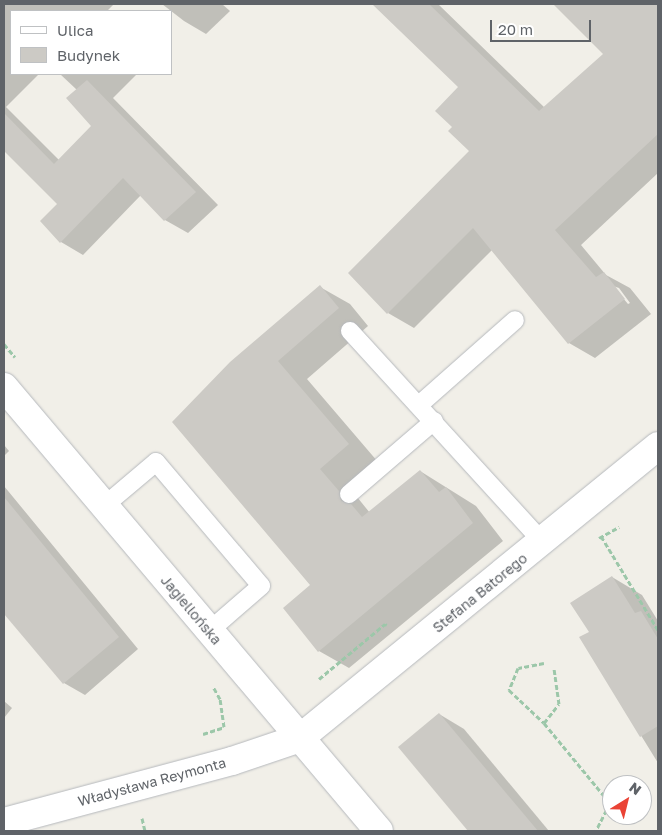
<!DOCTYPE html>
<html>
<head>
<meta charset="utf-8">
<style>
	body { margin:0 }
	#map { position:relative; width:662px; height:835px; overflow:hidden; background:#f1efe8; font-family:"Golos Text",sans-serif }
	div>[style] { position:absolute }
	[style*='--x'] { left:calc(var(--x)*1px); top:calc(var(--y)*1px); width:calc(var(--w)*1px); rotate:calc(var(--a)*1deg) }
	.shadow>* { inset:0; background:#0003 }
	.building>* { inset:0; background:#cccac5 }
	.path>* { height:3px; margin-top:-1.5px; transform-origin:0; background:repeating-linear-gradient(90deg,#9cc7a9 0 5px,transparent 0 7.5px) }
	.roads { filter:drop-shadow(0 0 1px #b5b8bc) drop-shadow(0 0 1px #b5b8bc) }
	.lane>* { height:18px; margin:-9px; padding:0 9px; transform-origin:9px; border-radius:9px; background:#fff }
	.street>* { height:28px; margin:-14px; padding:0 14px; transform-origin:14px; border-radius:14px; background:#fff }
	span { translate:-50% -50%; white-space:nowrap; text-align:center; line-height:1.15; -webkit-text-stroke:4px #fff; paint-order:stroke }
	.street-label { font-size:14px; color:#5f6368 }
	.frame { position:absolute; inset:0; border:5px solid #5f6368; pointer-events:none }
	.legend { position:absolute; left:10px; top:10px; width:162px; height:65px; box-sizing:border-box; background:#fff; border:1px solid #bfc1c3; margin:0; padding:6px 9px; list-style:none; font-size:15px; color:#5f6368 }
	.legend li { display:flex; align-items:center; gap:10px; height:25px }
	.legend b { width:25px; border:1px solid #bfc1c3 }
	.north { position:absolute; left:602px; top:775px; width:50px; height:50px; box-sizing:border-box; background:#fff; border:1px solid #bfc1c3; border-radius:50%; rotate:36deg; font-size:14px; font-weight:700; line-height:20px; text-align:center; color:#5f6368 }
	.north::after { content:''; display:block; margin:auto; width:18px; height:22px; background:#ea4335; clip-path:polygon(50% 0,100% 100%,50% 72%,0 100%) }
	.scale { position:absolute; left:490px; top:20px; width:101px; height:22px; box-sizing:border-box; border:2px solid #5f6368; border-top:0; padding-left:6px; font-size:15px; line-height:18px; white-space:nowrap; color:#5f6368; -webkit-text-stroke:4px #fff; paint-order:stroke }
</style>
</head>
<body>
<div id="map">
	<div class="shadow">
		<i style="clip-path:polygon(4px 4px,114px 4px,107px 11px,11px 11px,11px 74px,39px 74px,6px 107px,59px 160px,93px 126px,77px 90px,60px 74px,137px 74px,113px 98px,218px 205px,188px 233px,165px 220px,141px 195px,83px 255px,61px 242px,59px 204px,4px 149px)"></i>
		<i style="clip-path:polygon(162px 4px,222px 4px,230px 11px,206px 34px,184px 21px)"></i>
		<i style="clip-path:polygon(evenodd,374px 4px,438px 4px,545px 108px,605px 54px,555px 4px,647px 4px,653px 10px,658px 5px,658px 173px,581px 245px,606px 275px,630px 288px,651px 314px,595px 358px,569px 343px,492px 250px,414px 328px,388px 313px,471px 151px,453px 127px,460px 87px,374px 4px,613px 286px,619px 288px,630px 303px,628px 304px,613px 286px)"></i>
		<i style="clip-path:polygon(320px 287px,350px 304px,368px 326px,307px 379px,378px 462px,349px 487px,370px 513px,420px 471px,476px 506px,503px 541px,349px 668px,319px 651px,311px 585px,174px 422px)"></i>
		<i style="clip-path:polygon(4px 445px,9px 451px,4px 456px)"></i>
		<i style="clip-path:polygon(4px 486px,138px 649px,85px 695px,64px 683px,24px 607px,4px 583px)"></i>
		<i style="clip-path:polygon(612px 577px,642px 595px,658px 621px,658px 763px,581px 638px,591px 632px)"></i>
		<i style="clip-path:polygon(4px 701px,12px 708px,4px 718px)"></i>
		<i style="clip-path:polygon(439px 714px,464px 729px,549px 831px,470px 831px,400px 747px)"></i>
	</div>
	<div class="building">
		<i style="clip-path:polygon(372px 4px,429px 4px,539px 111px,603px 54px,553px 4px,658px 4px,658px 134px,555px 230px,596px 277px,604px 272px,625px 299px,568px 344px,473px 228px,387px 314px,348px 273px,469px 151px,448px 131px,452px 127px,435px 111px,458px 87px)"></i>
		<i style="clip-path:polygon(87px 80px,196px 192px,164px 221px,123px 178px,60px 243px,40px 221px,57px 204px,4px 151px,4px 113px,54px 164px,91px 126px,66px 98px)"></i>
		<i style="clip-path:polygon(320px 285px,339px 308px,278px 361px,349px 444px,320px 469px,339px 491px,341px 501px,351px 504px,362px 517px,420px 470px,439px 492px,446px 487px,473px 523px,318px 652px,283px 608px,310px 585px,172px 422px,230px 362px)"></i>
		<i style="clip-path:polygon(4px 497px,119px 637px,63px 684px,4px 614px)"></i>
		<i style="clip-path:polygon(612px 576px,635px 613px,641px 611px,658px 639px,658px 726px,640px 737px,579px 637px,589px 632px,570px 603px)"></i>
		<i style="clip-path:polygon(439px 713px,538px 831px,468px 831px,398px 747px)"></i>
	</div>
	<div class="path">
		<i style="--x:4;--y:344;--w:17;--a:50"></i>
		<i style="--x:601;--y:536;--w:110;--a:58.8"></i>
		<i style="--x:599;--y:538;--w:23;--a:-29"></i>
		<i style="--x:544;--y:663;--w:26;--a:169"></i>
		<i style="--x:518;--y:668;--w:24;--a:112"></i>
		<i style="--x:509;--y:690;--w:48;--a:43.3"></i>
		<i style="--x:544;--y:723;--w:104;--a:50.5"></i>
		<i style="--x:610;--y:803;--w:31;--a:117"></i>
		<i style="--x:319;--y:679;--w:86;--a:-39.8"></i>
		<i style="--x:385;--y:624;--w:2;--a:27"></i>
		<i style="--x:544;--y:723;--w:24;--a:-52"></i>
		<i style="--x:559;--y:704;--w:36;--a:-98"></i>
		<i style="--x:203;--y:734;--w:22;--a:-18"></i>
		<i style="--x:224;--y:727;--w:28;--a:-98"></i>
		<i style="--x:220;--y:699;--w:13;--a:-119"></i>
		<i style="--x:142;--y:818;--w:13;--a:77"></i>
	</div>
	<div class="roads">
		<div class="lane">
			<i style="--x:350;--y:331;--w:286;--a:47.6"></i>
			<i style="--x:419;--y:405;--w:128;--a:-41.5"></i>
			<i style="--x:349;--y:494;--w:112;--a:-40.7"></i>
			<i style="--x:104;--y:506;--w:68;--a:-40.2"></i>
			<i style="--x:156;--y:462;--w:162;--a:49.7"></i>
			<i style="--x:261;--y:586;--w:69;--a:139.1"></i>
		</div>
		<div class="street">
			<i style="--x:4;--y:387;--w:581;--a:49.82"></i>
			<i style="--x:4;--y:822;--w:236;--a:-15"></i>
			<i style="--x:232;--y:761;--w:72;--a:-18.7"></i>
			<i style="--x:300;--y:738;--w:462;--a:-39.2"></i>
		</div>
	</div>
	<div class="street-label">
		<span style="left:480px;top:593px;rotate:-39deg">Stefana Batorego</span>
		<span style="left:191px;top:610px;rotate:50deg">Jagiellońska</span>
		<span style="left:152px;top:782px;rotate:-15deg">Władysława Reymonta</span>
	</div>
	<div class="frame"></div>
	<ul class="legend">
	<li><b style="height:6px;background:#fff"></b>Ulica</li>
	<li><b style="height:14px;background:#cccac5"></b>Budynek</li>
	</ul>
	<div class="north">N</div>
	<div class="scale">20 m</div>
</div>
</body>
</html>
